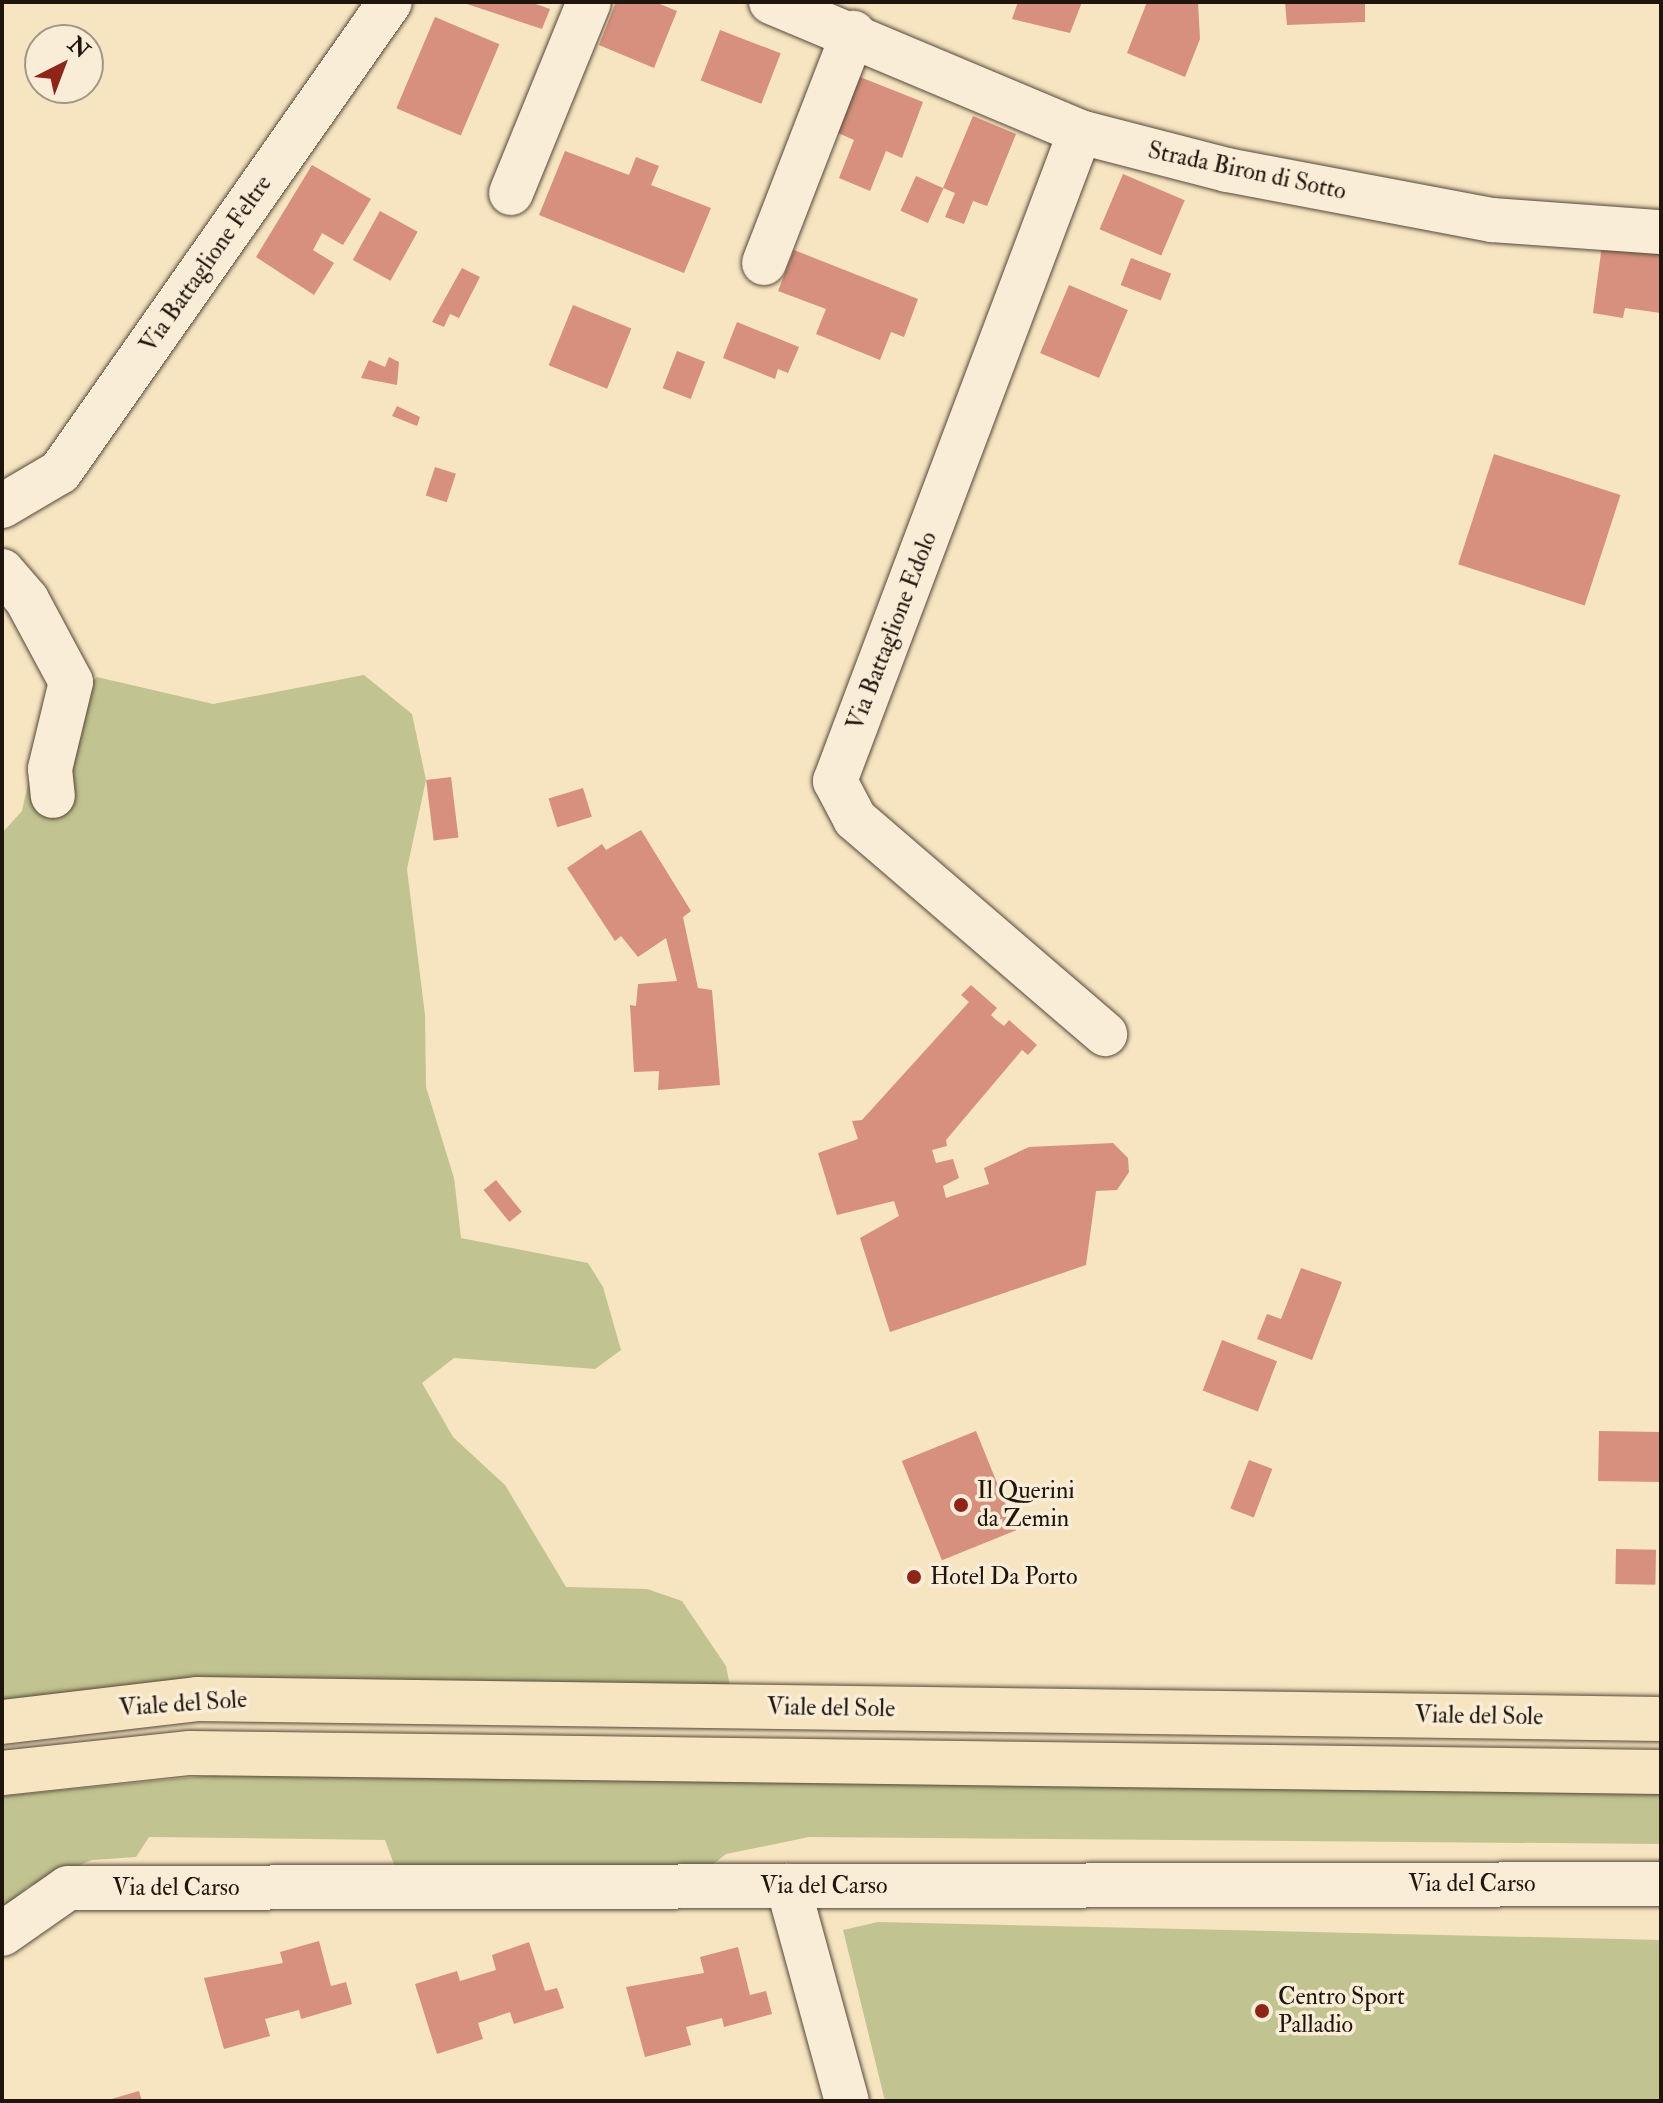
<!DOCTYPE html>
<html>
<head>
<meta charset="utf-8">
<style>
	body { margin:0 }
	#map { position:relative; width:1663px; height:2103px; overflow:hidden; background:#f7e4c1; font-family:"IM FELL Double Pica",serif }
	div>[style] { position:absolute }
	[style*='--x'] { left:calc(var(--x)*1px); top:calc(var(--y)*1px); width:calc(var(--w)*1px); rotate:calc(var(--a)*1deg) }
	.green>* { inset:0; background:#c1c390 }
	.building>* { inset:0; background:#d6907d; transform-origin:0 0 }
	.roads { filter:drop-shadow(0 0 2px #554939) drop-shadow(0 0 2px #554939) }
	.minor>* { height:44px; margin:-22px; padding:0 22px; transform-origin:22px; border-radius:22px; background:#faedd7 }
	.major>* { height:44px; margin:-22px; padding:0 22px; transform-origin:22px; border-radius:22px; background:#f7e4c1 }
	.dots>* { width:22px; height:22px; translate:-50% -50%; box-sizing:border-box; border:4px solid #faedd7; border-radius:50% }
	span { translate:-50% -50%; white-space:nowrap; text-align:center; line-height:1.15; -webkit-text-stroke:7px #faedd7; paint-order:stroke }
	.street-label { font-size:24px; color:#1f150c }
	.poi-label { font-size:24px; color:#1f150c }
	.left { translate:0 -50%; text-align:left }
	.frame { position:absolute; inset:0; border:4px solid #1f150c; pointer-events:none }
	.north { position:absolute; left:24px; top:24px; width:80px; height:80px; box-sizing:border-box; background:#faedd7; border:2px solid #a29786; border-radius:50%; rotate:42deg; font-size:22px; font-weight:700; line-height:32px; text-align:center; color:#1f150c }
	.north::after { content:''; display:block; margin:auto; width:28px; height:36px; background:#8f2418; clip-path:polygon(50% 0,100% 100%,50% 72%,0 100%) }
</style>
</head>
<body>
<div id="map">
	<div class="green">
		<i style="clip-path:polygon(364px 675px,412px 714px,426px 780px,407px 869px,425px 1015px,426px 1087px,454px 1178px,461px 1238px,588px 1263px,603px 1287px,621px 1350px,595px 1369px,454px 1358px,422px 1383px,453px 1437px,505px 1485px,566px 1587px,647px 1589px,682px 1601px,726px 1666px,734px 1706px,2px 1722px,2px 833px,22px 811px,40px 729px,97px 677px,213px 704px)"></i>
		<i style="clip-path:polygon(265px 1770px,1661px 1790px,1661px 1844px,809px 1837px,726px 1854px,702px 1873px,395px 1867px,385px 1840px,149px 1837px,136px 1857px,92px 1860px,27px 1887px,2px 1911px,2px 1796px)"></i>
		<i style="clip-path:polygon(878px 1922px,1661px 1940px,1660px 2101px,885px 2101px,843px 1930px)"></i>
	</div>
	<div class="building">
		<i style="clip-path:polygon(461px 2px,530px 2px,550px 9px,542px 29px)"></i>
		<i style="clip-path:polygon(616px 2px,655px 2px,677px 11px,654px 68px,599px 45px)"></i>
		<i style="clip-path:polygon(1018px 2px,1082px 2px,1070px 33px,1012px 19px)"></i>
		<i style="clip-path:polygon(1147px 2px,1198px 2px,1200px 39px,1185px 77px,1127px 53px)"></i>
		<i style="clip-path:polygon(1285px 2px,1365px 2px,1365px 22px,1287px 25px)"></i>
		<i style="left:435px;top:17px;width:70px;height:99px;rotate:23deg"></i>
		<i style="left:720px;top:30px;width:65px;height:54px;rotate:21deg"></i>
		<i style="clip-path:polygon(860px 77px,923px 102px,902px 158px,886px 151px,870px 191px,839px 178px,854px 140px,838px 133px)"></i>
		<i style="clip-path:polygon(973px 116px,1016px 134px,987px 206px,973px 201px,964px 224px,945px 217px,955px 193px,943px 188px)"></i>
		<i style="clip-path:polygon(565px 151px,629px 175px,636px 157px,659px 166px,651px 185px,711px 208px,684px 273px,539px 215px)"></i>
		<i style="clip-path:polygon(312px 165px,371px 199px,343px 245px,322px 233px,313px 250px,334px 263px,314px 295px,256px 257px)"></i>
		<i style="left:1123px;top:174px;width:67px;height:60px;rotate:23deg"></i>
		<i style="left:916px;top:176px;width:30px;height:38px;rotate:24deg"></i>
		<i style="left:380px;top:211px;width:43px;height:56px;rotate:29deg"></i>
		<i style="clip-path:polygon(1602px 245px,1661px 253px,1661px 313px,1625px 308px,1623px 318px,1593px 313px)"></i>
		<i style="clip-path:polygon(794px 250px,918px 299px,904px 337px,891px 332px,880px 360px,816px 334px,826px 309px,778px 291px)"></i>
		<i style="left:1131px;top:258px;width:43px;height:29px;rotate:21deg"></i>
		<i style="clip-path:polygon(462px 268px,480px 277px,459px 318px,450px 314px,444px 327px,432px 322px)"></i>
		<i style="left:1069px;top:285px;width:64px;height:74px;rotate:23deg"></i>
		<i style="left:573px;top:305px;width:63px;height:65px;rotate:22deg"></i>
		<i style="clip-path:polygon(737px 322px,799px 347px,788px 373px,778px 369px,775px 379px,723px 358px)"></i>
		<i style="left:677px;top:351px;width:30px;height:40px;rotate:21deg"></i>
		<i style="clip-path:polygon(389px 357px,399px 362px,397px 385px,361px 378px,369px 360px,385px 367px)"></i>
		<i style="clip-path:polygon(397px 406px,420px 417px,417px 426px,392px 416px)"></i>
		<i style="left:1494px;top:454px;width:133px;height:116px;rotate:18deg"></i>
		<i style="left:435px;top:467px;width:22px;height:30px;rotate:18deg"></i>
		<i style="left:451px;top:777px;width:61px;height:25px;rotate:83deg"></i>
		<i style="left:583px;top:788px;width:30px;height:36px;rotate:73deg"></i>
		<i style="clip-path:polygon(641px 830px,691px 911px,683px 917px,698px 988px,712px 990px,720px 1085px,658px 1090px,659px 1071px,634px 1072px,630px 1005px,636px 1006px,638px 984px,677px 981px,666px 938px,638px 957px,621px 936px,615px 941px,567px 868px,602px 844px,606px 850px)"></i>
		<i style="clip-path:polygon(971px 985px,997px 1008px,991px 1015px,995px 1019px,1004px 1026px,1009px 1020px,1037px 1045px,1028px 1055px,1022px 1050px,946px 1140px,947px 1146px,932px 1150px,936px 1163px,953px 1159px,959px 1178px,943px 1186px,946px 1198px,989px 1184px,984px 1168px,1029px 1147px,1113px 1143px,1128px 1158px,1129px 1172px,1117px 1190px,1096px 1191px,1086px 1265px,890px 1332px,860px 1238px,899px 1216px,894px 1201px,837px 1215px,818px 1153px,858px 1139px,852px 1121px,862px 1120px,969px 1002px,961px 995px)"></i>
		<i style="left:496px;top:1180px;width:41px;height:16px;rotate:51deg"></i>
		<i style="clip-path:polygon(1301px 1268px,1342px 1282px,1312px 1360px,1257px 1339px,1267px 1314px,1281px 1319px)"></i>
		<i style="left:1222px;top:1340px;width:59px;height:54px;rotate:21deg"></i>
		<i style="left:976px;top:1431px;width:107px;height:80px;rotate:68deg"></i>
		<i style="left:1599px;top:1431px;width:62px;height:50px;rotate:1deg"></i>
		<i style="left:1249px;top:1460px;width:25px;height:52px;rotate:21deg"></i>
		<i style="left:1616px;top:1549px;width:40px;height:35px;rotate:1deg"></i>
		<i style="clip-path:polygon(319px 1941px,331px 1986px,346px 1982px,352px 2004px,301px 2019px,299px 2010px,265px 2019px,270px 2036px,224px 2049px,204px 1978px,283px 1963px,280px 1952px)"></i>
		<i style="clip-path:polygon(529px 1942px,545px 1991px,557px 1988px,564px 2008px,514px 2024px,510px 2012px,478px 2023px,483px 2039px,437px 2054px,415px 1984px,457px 1971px,460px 1981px,496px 1970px,492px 1955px)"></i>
		<i style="clip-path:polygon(738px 1947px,750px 1995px,766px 1991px,772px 2014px,724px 2027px,722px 2018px,686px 2027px,691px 2045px,645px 2057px,626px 1987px,704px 1973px,700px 1957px)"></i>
		<i style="clip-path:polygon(139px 2091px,142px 2101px,108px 2101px,108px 2100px)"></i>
	</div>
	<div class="roads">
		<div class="minor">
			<i style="--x:771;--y:2;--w:335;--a:22.8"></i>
			<i style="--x:1080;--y:132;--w:152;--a:14.5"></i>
			<i style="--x:1227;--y:170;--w:270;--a:10.7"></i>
			<i style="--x:1492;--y:220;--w:169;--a:4.1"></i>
			<i style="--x:1080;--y:132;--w:694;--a:110.68"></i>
			<i style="--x:835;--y:781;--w:43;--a:62.2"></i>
			<i style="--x:855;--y:819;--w:330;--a:40.7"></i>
			<i style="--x:511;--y:193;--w:206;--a:-67.8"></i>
			<i style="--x:764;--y:263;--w:247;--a:-68.8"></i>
			<i style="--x:2;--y:506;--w:67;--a:-30.4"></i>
			<i style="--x:60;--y:472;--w:574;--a:-54.93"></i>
			<i style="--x:2;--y:571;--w:38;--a:49"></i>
			<i style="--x:27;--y:600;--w:93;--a:61.8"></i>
			<i style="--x:71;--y:682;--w:89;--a:103.6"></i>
			<i style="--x:50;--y:769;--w:27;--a:84"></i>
			<i style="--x:788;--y:1886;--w:223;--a:74.7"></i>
			<i style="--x:2;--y:1934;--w:80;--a:-34.9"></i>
			<i style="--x:68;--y:1888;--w:1593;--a:-0.14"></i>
		</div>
		<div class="major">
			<i style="--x:2;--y:1722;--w:196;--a:-6.7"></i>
			<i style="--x:197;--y:1699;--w:1464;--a:0.78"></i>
			<i style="--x:2;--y:1773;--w:189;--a:-6.1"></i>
			<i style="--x:190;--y:1753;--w:1471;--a:0.74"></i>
		</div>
	</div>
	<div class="dots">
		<i style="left:961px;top:1505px;background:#8f2418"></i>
		<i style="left:914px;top:1577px;background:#8f2418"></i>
		<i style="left:1262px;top:2011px;background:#8f2418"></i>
	</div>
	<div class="street-label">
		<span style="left:1247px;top:171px;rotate:12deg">Strada Biron di Sotto</span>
		<span style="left:206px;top:264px;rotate:-55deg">Via Battaglione Feltre</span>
		<span style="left:892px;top:631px;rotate:-69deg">Via Battaglione Edolo</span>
		<span style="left:183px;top:1704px;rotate:-4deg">Viale del Sole</span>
		<span style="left:831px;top:1708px;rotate:1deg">Viale del Sole</span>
		<span style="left:1479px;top:1716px;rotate:1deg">Viale del Sole</span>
		<span style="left:1472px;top:1884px">Via del Carso</span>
		<span style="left:824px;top:1886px">Via del Carso</span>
		<span style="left:176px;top:1888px">Via del Carso</span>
	</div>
	<div class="poi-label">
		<span class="left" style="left:977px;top:1505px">Il Querini<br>da Zemin</span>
		<span class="left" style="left:930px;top:1577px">Hotel Da Porto</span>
		<span class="left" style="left:1278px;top:2011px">Centro Sport<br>Palladio</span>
	</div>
	<div class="frame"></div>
	<div class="north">N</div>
</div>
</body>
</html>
